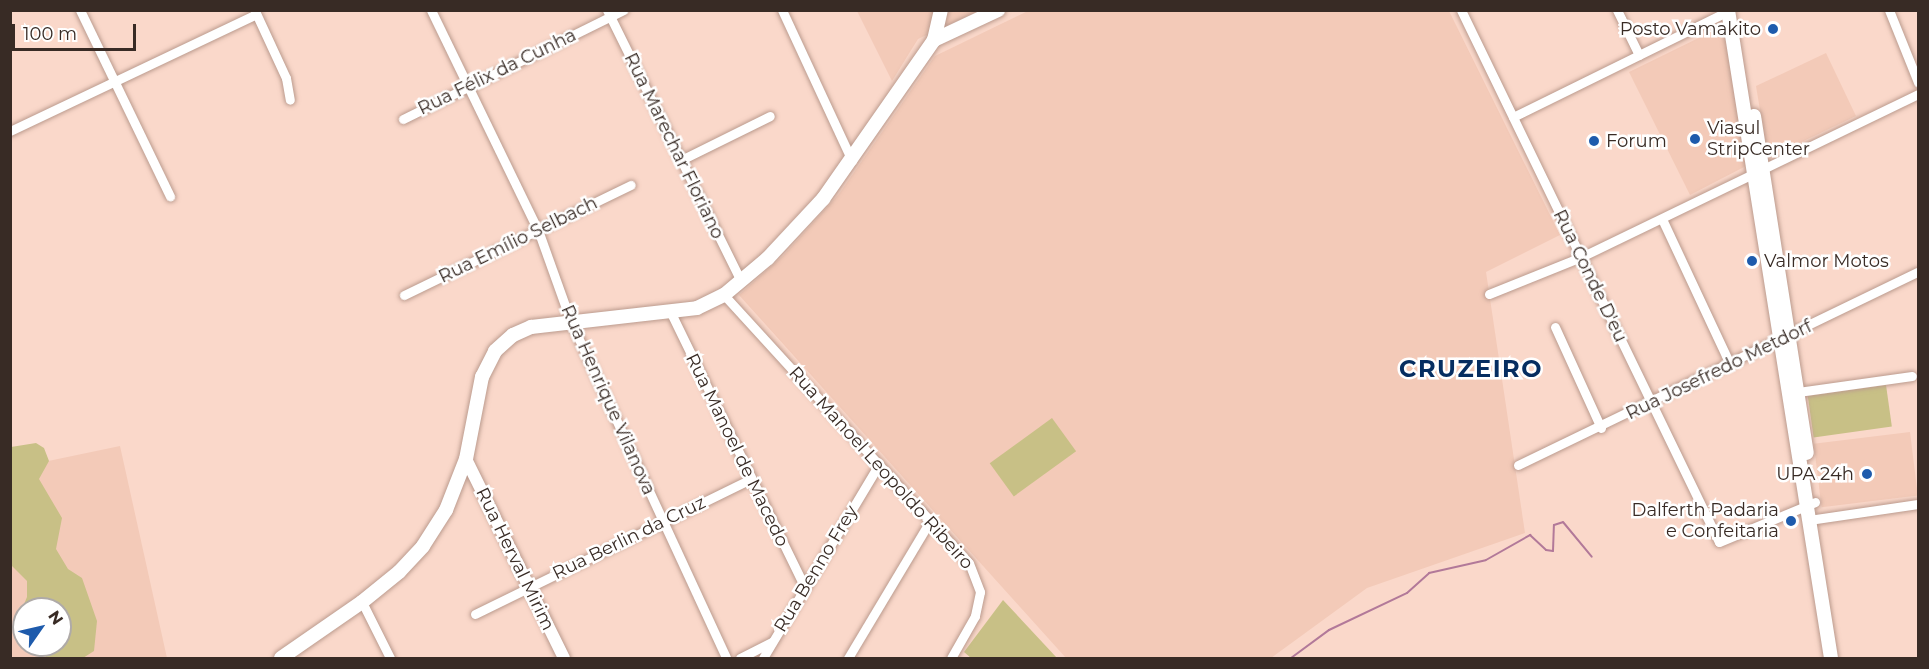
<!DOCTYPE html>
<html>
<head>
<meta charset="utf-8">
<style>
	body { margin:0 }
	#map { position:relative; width:1929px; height:669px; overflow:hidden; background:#fad8ca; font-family:Montserrat,sans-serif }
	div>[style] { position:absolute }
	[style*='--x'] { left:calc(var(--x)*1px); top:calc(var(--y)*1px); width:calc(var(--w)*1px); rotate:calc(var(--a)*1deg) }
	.built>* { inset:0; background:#f3cab8; transform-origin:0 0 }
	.green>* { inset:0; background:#c8c086; transform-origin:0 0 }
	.stream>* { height:2px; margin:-1px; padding:0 1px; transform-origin:1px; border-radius:1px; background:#b27999 }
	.roads { filter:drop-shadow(0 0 2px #bb9b8e) drop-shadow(0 0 2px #bb9b8e) }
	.minor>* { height:9px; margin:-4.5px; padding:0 4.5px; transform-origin:4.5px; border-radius:4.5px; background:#fff }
	.tertiary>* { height:12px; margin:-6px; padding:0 6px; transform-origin:6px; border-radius:6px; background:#fff }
	.secondary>* { height:14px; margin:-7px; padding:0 7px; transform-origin:7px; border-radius:7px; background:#fff }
	.dots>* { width:16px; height:16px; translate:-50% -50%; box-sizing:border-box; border:3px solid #fff; border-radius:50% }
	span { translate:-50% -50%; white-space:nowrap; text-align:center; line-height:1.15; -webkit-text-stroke:5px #fff; paint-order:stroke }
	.poi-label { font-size:18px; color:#382b25 }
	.right { translate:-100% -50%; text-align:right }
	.left { translate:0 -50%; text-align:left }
	.street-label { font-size:18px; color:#382b25 }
	.district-label { font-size:24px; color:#062d60; font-weight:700; letter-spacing:1.5px }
	.frame { position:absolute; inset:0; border:12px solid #382b25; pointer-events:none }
	.north { position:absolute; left:12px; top:597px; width:60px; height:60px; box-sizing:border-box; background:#fff; border:2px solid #afaaa8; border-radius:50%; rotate:56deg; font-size:16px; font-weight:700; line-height:24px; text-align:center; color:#382b25 }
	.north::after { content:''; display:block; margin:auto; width:21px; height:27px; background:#1e5bac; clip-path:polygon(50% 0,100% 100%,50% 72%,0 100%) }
	.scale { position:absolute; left:12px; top:24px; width:124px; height:27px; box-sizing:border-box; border:3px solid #382b25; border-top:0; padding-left:8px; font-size:18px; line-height:21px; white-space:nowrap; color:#382b25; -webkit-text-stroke:4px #fff; paint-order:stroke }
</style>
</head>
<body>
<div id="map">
	<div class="built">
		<i style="clip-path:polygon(857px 11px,978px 11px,918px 39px,892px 81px)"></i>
		<i style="clip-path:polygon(1028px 11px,1449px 11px,1560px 235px,1486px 272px,1525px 533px,1367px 588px,1271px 658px,1066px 658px,739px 295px,783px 256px,839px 194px,935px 56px)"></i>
		<i style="clip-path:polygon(1723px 26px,1746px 166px,1690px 195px,1629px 72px)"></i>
		<i style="clip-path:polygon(1826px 53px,1856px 116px,1768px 158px,1756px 86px)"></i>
		<i style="left:1910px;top:432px;width:64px;height:97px;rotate:83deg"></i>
		<i style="clip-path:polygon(evenodd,120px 446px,167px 658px,11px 658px,10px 469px,120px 446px,24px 609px,60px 609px,60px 645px,24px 645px,24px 609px)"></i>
	</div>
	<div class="green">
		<i style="left:1886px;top:385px;width:42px;height:79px;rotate:82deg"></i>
		<i style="left:1052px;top:418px;width:41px;height:77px;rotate:54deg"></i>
		<i style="clip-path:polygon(36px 443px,44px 448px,49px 461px,39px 479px,62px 518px,56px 549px,68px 569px,82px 578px,97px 621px,94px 651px,83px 658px,47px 658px,36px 645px,60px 645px,60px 609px,24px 609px,24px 621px,20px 614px,27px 597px,27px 581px,11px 565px,11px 447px)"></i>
		<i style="clip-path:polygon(1003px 600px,1057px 658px,971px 658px,964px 652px)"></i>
	</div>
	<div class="stream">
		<i style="--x:1291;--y:658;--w:47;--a:-36.4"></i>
		<i style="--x:1329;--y:630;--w:86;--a:-25.4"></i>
		<i style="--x:1407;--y:593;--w:30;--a:-42"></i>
		<i style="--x:1429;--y:573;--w:58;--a:-12.8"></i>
		<i style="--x:1486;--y:560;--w:51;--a:-29.6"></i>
		<i style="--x:1530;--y:535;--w:22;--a:43"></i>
		<i style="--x:1546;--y:550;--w:7;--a:8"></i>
		<i style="--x:1553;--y:551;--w:26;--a:-88"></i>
		<i style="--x:1554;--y:525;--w:9;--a:-18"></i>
		<i style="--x:1563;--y:522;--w:45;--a:50.4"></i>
	</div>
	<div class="roads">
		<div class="minor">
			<i style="--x:80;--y:10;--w:207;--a:64.2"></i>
			<i style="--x:431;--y:10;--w:245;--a:64.1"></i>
			<i style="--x:538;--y:230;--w:98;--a:70.3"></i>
			<i style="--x:571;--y:322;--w:370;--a:65.2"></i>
			<i style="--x:607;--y:10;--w:302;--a:63.7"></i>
			<i style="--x:782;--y:10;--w:166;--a:65.1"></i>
			<i style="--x:1461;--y:10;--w:591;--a:64.13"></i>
			<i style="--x:1719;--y:542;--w:104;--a:-22.6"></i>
			<i style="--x:1617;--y:10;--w:50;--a:63.9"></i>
			<i style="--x:1889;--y:10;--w:78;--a:68.1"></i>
			<i style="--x:255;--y:11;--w:74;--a:65.2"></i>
			<i style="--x:286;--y:78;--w:22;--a:80"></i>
			<i style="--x:1513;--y:117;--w:242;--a:-26.2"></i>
			<i style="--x:403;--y:119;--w:246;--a:-26.3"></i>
			<i style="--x:10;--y:131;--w:272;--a:-25.4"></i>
			<i style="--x:681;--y:160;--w:99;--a:-26.3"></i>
			<i style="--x:1662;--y:219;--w:160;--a:64.9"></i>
			<i style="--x:1489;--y:294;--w:99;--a:-21.9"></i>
			<i style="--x:1581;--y:257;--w:374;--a:-25.8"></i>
			<i style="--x:404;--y:295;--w:252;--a:-25.9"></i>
			<i style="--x:724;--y:295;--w:363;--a:47.6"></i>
			<i style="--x:969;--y:563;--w:31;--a:69"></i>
			<i style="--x:980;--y:592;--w:25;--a:102"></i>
			<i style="--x:975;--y:616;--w:48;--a:119.7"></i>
			<i style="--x:670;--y:311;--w:308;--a:64"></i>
			<i style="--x:1555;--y:327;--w:111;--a:65.5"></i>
			<i style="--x:1798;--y:392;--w:115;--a:-8"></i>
			<i style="--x:1518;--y:465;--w:444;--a:-25.8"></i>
			<i style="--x:1809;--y:520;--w:110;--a:-8.4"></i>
			<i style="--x:362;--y:602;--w:63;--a:63.4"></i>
			<i style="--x:475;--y:614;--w:307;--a:-26.1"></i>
			<i style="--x:740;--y:658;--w:36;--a:-27"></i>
			<i style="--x:763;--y:658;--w:226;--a:-59.1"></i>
			<i style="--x:848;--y:658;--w:160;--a:-59.1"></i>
		</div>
		<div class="tertiary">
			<i style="--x:466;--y:459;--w:222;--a:63.8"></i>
		</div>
		<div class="secondary">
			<i style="--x:1728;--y:10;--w:656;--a:80.97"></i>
			<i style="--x:934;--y:40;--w:71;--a:-25.1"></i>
			<i style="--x:1754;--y:116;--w:341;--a:81.1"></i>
			<i style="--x:281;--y:658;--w:98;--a:-34.7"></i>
			<i style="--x:362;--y:602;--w:48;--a:-39"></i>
			<i style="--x:399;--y:572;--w:35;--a:-47"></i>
			<i style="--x:423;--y:546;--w:43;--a:-57.4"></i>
			<i style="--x:446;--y:510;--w:55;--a:-68.6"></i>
			<i style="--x:466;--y:459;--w:84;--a:-79"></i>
			<i style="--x:482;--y:377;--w:29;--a:-63"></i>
			<i style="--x:495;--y:351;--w:24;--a:-42"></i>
			<i style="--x:513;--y:335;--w:20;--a:-24"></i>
			<i style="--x:531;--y:327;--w:167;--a:-6.5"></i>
			<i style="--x:697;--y:308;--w:30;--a:-26"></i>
			<i style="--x:724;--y:295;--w:57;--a:-40.1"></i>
			<i style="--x:768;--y:258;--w:81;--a:-47"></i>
			<i style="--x:823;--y:199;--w:194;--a:-55.1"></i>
			<i style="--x:934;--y:40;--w:31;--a:-77"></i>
		</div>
	</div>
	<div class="dots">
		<i style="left:1773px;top:29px;background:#1e5bac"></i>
		<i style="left:1695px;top:139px;background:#1e5bac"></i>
		<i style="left:1594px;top:141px;background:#1e5bac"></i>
		<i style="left:1752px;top:261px;background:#1e5bac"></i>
		<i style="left:1867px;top:474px;background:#1e5bac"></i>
		<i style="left:1791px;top:521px;background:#1e5bac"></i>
	</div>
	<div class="poi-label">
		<span class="right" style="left:1761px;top:29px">Posto Vamakito</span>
		<span class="left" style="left:1707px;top:139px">Viasul<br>StripCenter</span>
		<span class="left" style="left:1606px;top:141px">Forum</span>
		<span class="left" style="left:1764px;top:261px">Valmor Motos</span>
		<span class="right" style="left:1854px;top:474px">UPA 24h</span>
		<span class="right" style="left:1779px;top:521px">Dalferth Padaria<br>e Confeitaria</span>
	</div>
	<div class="street-label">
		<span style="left:497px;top:72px;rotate:-26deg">Rua Félix da Cunha</span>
		<span style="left:674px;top:146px;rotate:64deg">Rua Marechar Floriano</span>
		<span style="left:518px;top:240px;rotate:-26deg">Rua Emílio Selbach</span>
		<span style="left:1590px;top:276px;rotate:64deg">Rua Conde D'eu</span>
		<span style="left:1719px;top:370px;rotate:-26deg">Rua Josefredo Metdorf</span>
		<span style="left:608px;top:400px;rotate:66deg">Rua Henrique Vilanova</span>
		<span style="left:737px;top:450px;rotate:64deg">Rua Manoel de Macedo</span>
		<span style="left:881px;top:468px;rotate:48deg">Rua Manoel Leopoldo Ribeiro</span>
		<span style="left:629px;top:538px;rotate:-26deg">Rua Berlin da Cruz</span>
		<span style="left:515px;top:559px;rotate:64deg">Rua Herval Mirim</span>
		<span style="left:816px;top:569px;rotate:-59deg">Rua Benno Frey</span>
	</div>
	<div class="district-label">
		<span style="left:1471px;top:369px">CRUZEIRO</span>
	</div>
	<div class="frame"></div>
	<div class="north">N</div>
	<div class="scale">100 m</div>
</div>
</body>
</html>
